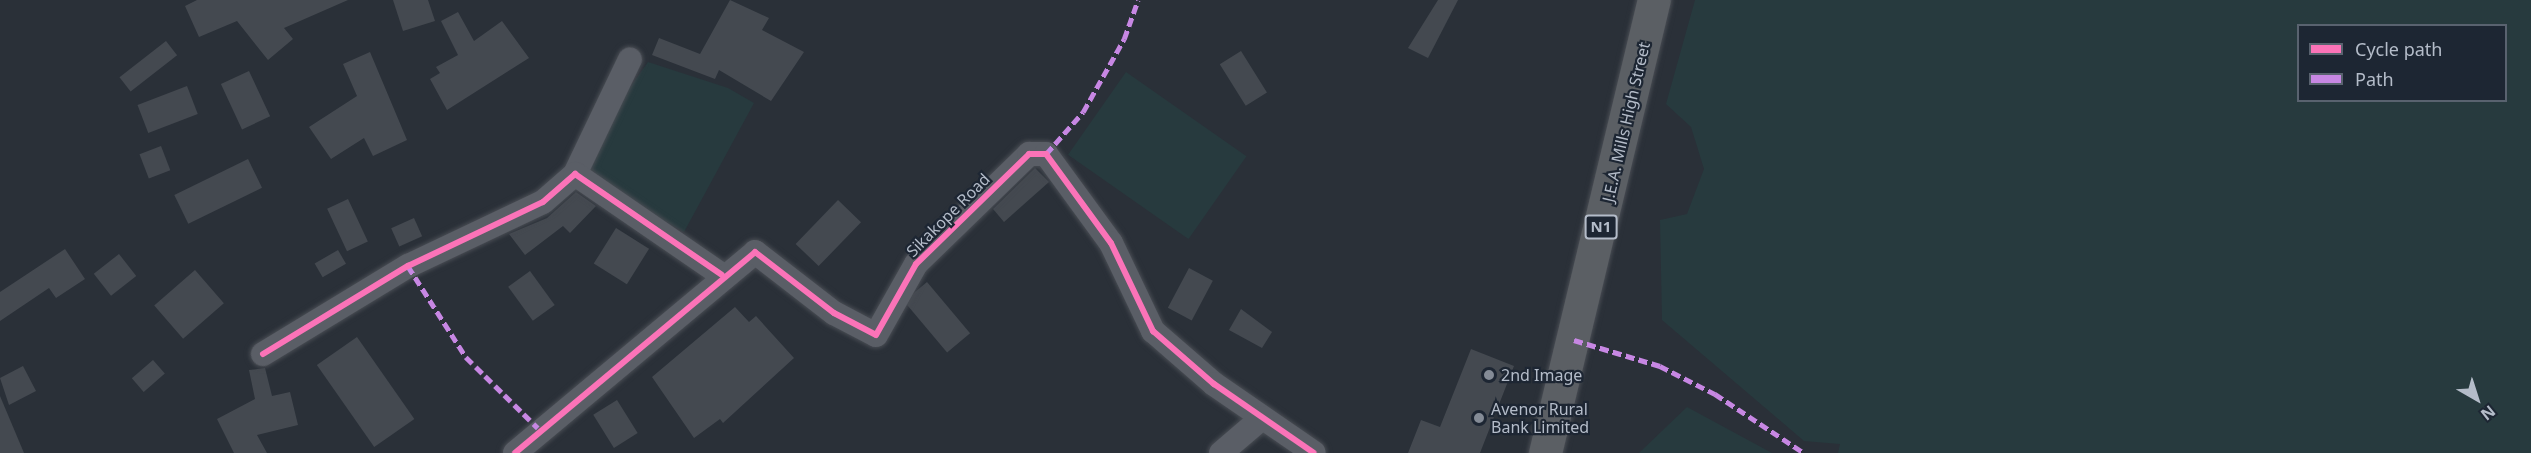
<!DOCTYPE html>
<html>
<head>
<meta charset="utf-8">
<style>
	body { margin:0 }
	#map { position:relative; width:2531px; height:453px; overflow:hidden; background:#2a3038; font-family:"Noto Sans",sans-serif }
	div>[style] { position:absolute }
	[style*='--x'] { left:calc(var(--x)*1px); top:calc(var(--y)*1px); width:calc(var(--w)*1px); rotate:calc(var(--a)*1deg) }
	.green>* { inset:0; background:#273a3e; transform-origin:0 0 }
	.building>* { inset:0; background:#444950; transform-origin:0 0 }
	.roads { filter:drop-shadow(0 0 2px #484c53) drop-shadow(0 0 2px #484c53) }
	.minor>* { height:24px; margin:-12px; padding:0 12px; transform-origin:12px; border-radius:12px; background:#5a5e66 }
	.trunk>* { height:33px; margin:-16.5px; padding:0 16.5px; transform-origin:16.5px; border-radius:16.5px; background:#5b5f64 }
	.quiet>* { height:4.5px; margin-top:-2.25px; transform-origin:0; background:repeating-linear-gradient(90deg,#c787e3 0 9px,transparent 0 13.5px) }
	.cycleway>* { height:6px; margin:-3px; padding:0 3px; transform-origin:3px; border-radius:3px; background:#fb73b8 }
	.dots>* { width:16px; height:16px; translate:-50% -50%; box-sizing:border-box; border:3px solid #1d2633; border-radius:50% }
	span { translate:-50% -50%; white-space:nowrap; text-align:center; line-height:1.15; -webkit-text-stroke:4.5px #1d2633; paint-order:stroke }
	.shield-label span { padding:2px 4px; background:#1d2633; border:2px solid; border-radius:4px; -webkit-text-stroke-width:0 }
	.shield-label { font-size:15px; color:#b4bcc9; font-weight:700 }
	.street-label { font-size:16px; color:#b4bcc9 }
	.poi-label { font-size:16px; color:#b4bcc9 }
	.left { translate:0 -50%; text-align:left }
	.legend { position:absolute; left:2297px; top:24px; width:210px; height:78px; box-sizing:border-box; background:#1d2633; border:2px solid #59626f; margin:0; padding:8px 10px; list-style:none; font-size:18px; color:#b4bcc9 }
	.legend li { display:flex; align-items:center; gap:12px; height:30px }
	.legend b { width:30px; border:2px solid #59626f }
	.north { position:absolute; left:2447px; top:369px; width:60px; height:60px; -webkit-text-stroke:4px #1d2633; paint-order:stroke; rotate:141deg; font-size:16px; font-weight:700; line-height:24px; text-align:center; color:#b4bcc9 }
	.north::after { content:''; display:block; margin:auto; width:21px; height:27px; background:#b4bcc9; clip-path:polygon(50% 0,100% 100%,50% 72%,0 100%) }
</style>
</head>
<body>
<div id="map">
	<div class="green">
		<i style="clip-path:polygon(evenodd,1695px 0,2531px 0,2531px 453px,1838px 453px,1840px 444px,1804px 441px,1662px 320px,1660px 220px,1687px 214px,1704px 169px,1691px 127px,1666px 104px,1695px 0,2298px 26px,2506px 26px,2506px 100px,2298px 100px,2298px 26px)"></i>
		<i style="clip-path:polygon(648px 62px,728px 88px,754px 103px,684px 232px,587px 176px,609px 117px)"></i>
		<i style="left:1126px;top:72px;width:147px;height:101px;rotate:35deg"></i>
		<i style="clip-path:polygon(1687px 407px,1772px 453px,1639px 453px)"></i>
	</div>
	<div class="building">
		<i style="clip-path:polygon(197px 0,348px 0,284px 28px,293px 39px,268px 60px,237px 21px,199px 37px,185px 6px)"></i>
		<i style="clip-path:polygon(393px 0,428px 0,435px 21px,403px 31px)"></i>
		<i style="clip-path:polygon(730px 0,769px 18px,762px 30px,804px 52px,771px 101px,719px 70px,715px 79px,652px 55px,659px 38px,700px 54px)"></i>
		<i style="clip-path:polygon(1438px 0,1458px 0,1428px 58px,1408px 48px)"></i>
		<i style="clip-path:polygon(458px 12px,474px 41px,502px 21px,529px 58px,447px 110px,430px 79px,440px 73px,436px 67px,458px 55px,441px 21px)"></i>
		<i style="left:166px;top:41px;width:18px;height:59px;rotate:52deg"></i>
		<i style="left:1241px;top:51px;width:49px;height:25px;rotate:58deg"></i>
		<i style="clip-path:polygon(370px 52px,407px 140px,373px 156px,364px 138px,331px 159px,309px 127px,357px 96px,343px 64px)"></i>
		<i style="left:249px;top:71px;width:50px;height:31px;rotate:65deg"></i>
		<i style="left:187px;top:86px;width:30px;height:53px;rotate:69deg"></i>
		<i style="left:161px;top:146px;width:26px;height:23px;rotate:69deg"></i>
		<i style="left:248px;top:159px;width:32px;height:82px;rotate:64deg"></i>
		<i style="clip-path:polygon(1035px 168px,1049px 182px,1004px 222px,993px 209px)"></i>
		<i style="clip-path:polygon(576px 192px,596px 206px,570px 233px,563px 226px,525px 255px,509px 234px,547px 218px)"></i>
		<i style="left:348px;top:199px;width:47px;height:23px;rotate:65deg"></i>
		<i style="left:838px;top:200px;width:32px;height:61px;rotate:44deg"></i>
		<i style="left:414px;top:218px;width:20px;height:25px;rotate:66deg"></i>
		<i style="left:616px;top:228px;width:39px;height:42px;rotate:32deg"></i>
		<i style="clip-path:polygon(65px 249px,85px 279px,56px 298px,49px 288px,0 321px,0 292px)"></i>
		<i style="left:338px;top:250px;width:16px;height:27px;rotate:60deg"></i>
		<i style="left:119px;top:254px;width:28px;height:32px;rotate:52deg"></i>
		<i style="left:1189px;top:268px;width:27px;height:45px;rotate:28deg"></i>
		<i style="left:195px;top:270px;width:44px;height:54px;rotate:49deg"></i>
		<i style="left:530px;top:271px;width:42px;height:27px;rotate:54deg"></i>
		<i style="left:927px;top:282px;width:67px;height:30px;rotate:50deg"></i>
		<i style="clip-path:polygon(735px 307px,749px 322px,756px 316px,794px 358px,723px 423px,720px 419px,694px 438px,652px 377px)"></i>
		<i style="clip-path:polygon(1241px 309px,1272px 332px,1262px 348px,1229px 330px)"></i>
		<i style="left:357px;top:337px;width:100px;height:49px;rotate:55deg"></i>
		<i style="clip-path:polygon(1471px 349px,1514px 366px,1480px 453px,1408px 453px,1421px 420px,1440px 427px)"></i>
		<i style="left:153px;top:360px;width:18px;height:28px;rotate:49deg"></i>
		<i style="clip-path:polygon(23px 366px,36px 391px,9px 405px,0 378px)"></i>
		<i style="clip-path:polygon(265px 368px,272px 396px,290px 392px,298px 425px,257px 435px,267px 453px,234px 453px,217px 419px,255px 399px,249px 370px)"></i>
		<i style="clip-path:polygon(0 396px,24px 453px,0 453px)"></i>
		<i style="left:617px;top:400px;width:39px;height:28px;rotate:58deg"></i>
	</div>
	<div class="roads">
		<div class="minor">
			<i style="--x:575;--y:174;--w:127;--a:-64.4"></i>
			<i style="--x:263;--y:354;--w:170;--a:-31.3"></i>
			<i style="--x:408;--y:266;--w:149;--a:-25.4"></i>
			<i style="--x:543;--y:202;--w:43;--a:-41.2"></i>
			<i style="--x:575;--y:174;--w:178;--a:34.5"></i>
			<i style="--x:515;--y:453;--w:313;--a:-39.9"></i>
			<i style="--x:755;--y:252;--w:100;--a:37.7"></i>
			<i style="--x:834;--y:313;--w:47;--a:27.6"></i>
			<i style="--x:876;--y:335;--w:81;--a:-60.6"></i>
			<i style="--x:916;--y:264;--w:158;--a:-44.2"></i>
			<i style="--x:1029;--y:154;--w:17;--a:0"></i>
			<i style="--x:1046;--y:154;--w:110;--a:53.9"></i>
			<i style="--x:1111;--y:243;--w:98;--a:64.5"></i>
			<i style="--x:1153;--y:331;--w:81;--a:41"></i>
			<i style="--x:1214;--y:384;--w:121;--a:34.6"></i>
			<i style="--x:1221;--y:453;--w:54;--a:-40.5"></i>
		</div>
		<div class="trunk">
			<i style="--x:1545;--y:453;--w:466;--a:-76.5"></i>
		</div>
	</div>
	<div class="quiet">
		<i style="--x:1046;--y:154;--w:56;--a:-48.6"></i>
		<i style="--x:1083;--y:112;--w:84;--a:-60.7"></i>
		<i style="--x:1124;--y:39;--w:41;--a:-70.3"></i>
		<i style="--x:408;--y:266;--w:108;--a:57.5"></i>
		<i style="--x:466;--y:357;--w:101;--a:44.6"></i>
		<i style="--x:1574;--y:340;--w:90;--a:16.8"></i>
		<i style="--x:1660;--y:366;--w:62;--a:27"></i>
		<i style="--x:1715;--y:394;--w:107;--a:33.5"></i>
	</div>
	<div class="cycleway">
		<i style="--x:263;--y:354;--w:170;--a:-31.3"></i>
		<i style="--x:408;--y:266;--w:149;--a:-25.4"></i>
		<i style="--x:543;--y:202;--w:43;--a:-41.2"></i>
		<i style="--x:575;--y:174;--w:178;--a:34.5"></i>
		<i style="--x:515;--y:453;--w:313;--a:-39.9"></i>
		<i style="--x:755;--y:252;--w:100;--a:37.7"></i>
		<i style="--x:834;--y:313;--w:47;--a:27.6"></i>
		<i style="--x:876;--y:335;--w:81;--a:-60.6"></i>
		<i style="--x:916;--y:264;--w:158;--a:-44.2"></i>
		<i style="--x:1029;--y:154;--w:17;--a:0"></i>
		<i style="--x:1046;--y:154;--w:110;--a:53.9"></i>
		<i style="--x:1111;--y:243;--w:98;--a:64.5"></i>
		<i style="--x:1153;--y:331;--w:81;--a:41"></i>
		<i style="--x:1214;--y:384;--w:121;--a:34.6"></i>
	</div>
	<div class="dots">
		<i style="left:1489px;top:375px;background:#848b96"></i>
		<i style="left:1479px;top:418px;background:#848b96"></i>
	</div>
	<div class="shield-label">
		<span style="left:1601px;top:227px">N1</span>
	</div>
	<div class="street-label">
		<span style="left:1626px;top:122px;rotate:-77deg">J.E.A. Mills High Street</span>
		<span style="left:948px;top:215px;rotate:-45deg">Sikakope Road</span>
	</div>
	<div class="poi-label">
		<span class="left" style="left:1501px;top:375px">2nd Image</span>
		<span class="left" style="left:1491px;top:418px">Avenor Rural<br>Bank Limited</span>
	</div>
	<ul class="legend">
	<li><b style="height:8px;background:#fb73b8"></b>Cycle path</li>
	<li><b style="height:8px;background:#c787e3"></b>Path</li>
	</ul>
	<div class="north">N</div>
</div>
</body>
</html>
